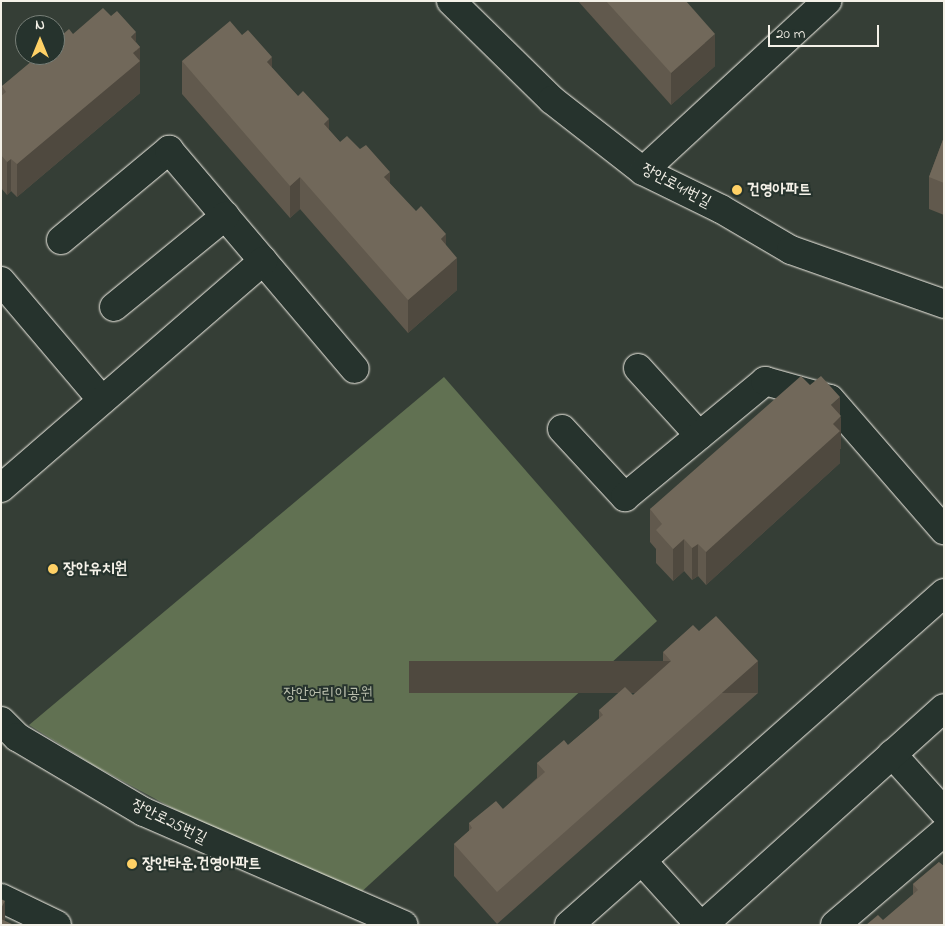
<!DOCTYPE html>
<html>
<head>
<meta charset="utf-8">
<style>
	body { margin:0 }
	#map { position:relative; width:945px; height:926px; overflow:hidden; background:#353e36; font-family:"Indie Flower","Poor Story",sans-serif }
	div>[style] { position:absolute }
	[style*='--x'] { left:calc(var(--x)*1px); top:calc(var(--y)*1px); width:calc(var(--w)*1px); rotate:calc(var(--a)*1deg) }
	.green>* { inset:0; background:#617152 }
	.roads { filter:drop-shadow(0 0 1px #f4f1e8) drop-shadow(0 0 1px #f4f1e8) }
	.minor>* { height:28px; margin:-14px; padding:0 14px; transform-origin:14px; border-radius:14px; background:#26332d }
	.wall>* { inset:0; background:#61594d }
	.shaded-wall>* { inset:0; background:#4f493f; transform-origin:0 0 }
	.building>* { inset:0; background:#71685a }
	.dots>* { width:14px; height:14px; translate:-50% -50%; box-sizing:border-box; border:2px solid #26332d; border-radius:50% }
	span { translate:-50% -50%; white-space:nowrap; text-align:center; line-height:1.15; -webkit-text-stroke:4px #26332d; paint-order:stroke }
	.street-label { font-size:16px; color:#f4f1e8 }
	.poi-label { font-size:16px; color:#f4f1e8; font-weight:700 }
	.left { translate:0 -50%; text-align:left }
	.park-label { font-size:16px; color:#b9beac }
	.frame { position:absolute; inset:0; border:2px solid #f4f1e8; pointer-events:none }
	.north { position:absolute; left:15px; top:15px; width:50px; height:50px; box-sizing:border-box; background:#26332d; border:1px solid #787f78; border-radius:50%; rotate:0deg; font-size:14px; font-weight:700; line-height:20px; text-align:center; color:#f4f1e8 }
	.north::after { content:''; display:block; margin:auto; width:18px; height:22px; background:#ffd166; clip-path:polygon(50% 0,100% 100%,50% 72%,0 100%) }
	.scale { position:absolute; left:768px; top:25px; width:111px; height:22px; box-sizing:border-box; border:2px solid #f4f1e8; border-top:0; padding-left:6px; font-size:15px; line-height:18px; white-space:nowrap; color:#f4f1e8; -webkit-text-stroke:4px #26332d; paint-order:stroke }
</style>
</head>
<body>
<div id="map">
	<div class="green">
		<i style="clip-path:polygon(444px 377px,657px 621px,358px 895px,196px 821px,93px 765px,29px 725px)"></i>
	</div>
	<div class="roads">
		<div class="minor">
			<i style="--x:451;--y:1;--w:141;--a:44.4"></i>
			<i style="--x:552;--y:100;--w:115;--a:38"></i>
			<i style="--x:643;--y:171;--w:87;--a:26"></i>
			<i style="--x:721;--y:209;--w:81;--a:30.4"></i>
			<i style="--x:791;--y:250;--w:162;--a:19.4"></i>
			<i style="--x:643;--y:171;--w:251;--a:-42.7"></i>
			<i style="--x:61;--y:240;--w:141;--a:-39.8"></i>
			<i style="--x:169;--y:150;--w:287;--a:49.7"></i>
			<i style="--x:1;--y:281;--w:156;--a:49.7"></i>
			<i style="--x:114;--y:307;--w:144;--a:-39.3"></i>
			<i style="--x:638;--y:368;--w:91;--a:47.7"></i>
			<i style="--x:562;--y:429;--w:93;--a:47.2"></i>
			<i style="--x:625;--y:497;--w:182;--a:-39.6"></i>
			<i style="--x:765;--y:381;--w:67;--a:15.5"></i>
			<i style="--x:830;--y:399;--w:174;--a:49"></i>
			<i style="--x:1;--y:488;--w:347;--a:-40.9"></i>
			<i style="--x:1;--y:721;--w:23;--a:45"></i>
			<i style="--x:17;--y:737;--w:147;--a:30.6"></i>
			<i style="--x:144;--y:812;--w:283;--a:23.5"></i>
			<i style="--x:892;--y:754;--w:78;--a:48.1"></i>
			<i style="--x:643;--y:862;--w:85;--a:47.9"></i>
			<i style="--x:1;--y:898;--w:62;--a:25.7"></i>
			<i style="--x:569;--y:925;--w:501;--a:-41.52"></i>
			<i style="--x:703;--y:925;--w:324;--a:-42"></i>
			<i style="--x:835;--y:925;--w:143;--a:-40.5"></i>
		</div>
	</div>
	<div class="wall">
		<i style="clip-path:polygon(578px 1px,686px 1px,715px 66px,671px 105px)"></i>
		<i style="clip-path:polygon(73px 34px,136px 42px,140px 47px,140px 93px,17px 197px,11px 191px,7px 195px,1px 188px,2px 86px)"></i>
		<i style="clip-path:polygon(182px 61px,272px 68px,340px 142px,390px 184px,446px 246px,457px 290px,408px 333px,300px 209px,290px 218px,182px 94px)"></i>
		<i style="clip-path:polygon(944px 137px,944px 215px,929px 209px,929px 177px)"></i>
		<i style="clip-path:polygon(840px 415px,841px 449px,840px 449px,840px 463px,706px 585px,698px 576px,692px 580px,684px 571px,673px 581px,656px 563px,656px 549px,650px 542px,650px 509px)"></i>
		<i style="clip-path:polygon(663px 652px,758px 693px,497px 924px,454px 876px,454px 844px,469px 831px,469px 823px,503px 809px,537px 778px,537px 763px,568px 745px,599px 719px,599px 710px,633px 695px,663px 668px)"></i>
		<i style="clip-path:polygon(939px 862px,944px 925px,913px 894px,913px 884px)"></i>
	</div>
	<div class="shaded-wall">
		<i style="clip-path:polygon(136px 32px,136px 51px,140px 47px,140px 93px,17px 197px,17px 164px)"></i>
		<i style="clip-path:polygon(715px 34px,715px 66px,671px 105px,671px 73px)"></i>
		<i style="clip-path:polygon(272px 57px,272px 89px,267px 62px)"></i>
		<i style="clip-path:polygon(329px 119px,329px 152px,324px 124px)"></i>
		<i style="clip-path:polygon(11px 159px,11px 191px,7px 195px,7px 162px)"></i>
		<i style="clip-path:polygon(390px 172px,390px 205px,384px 177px)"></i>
		<i style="clip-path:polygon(300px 177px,300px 209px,290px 218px,290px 186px)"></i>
		<i style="clip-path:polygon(446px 234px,446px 267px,441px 239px)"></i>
		<i style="clip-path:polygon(457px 258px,457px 290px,408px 333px,408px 300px)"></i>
		<i style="clip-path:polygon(840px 397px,840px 418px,841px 416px,841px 449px,840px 449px,840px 463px,706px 585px,706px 552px,831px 405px)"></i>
		<i style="clip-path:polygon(684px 539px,684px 571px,673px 581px,673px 549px)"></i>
		<i style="clip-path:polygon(698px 544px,698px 576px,692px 580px,692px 548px)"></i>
		<i style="left:758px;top:661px;width:32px;height:349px;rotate:90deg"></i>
		<i style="clip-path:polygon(5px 901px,5px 925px,1px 925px,1px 909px)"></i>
	</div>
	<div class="building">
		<i style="clip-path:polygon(606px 1px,686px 1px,715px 34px,671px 73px)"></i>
		<i style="clip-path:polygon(103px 8px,111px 16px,117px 11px,136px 32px,131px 37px,140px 47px,133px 53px,140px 61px,17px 164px,11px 159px,7px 162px,1px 155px,1px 96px,6px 92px,2px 86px,39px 55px,55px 55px,55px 41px,69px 29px,73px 34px)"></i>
		<i style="clip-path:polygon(230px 21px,242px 35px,248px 30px,272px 57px,267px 62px,298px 96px,303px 91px,329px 119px,324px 124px,340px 142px,347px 136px,360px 149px,366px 145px,390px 172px,384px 177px,416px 211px,421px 206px,446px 234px,441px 239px,457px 258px,408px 300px,300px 177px,290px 186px,182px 61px)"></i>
		<i style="clip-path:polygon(944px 137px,944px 183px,929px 177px)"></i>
		<i style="clip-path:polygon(801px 376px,810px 385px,821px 376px,840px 397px,831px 405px,841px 416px,833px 424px,840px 431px,706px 552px,698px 544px,692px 548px,684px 539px,673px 549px,656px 530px,662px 524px,650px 509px)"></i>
		<i style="clip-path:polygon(716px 616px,758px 661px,497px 892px,454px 844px,472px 828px,469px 823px,496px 801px,503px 809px,545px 772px,537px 763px,564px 740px,568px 745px,603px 715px,599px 710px,625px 687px,633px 695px,671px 661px,663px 652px,693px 625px,699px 631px)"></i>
		<i style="clip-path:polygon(939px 862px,944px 866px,944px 925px,866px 925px,878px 915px,883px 920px,918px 890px,913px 884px)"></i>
		<i style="clip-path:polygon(1px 899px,5px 901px,1px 909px)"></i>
		<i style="clip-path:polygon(1px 919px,14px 925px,1px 925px)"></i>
	</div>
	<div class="dots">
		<i style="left:737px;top:190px;background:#ffd166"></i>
		<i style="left:53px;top:569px;background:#ffd166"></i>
		<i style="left:132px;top:864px;background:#ffd166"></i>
	</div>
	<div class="street-label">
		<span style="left:676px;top:186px;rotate:28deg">장안로41번길</span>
		<span style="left:169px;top:822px;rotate:26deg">장안로25번길</span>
	</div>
	<div class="poi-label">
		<span class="left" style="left:747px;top:190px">건영아파트</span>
		<span class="left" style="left:63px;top:569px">장안유치원</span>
		<span class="left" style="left:142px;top:864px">장안타운.건영아파트</span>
	</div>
	<div class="park-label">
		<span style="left:328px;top:694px">장안어린이공원</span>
	</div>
	<div class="frame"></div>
	<div class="north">N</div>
	<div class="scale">20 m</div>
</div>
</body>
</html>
